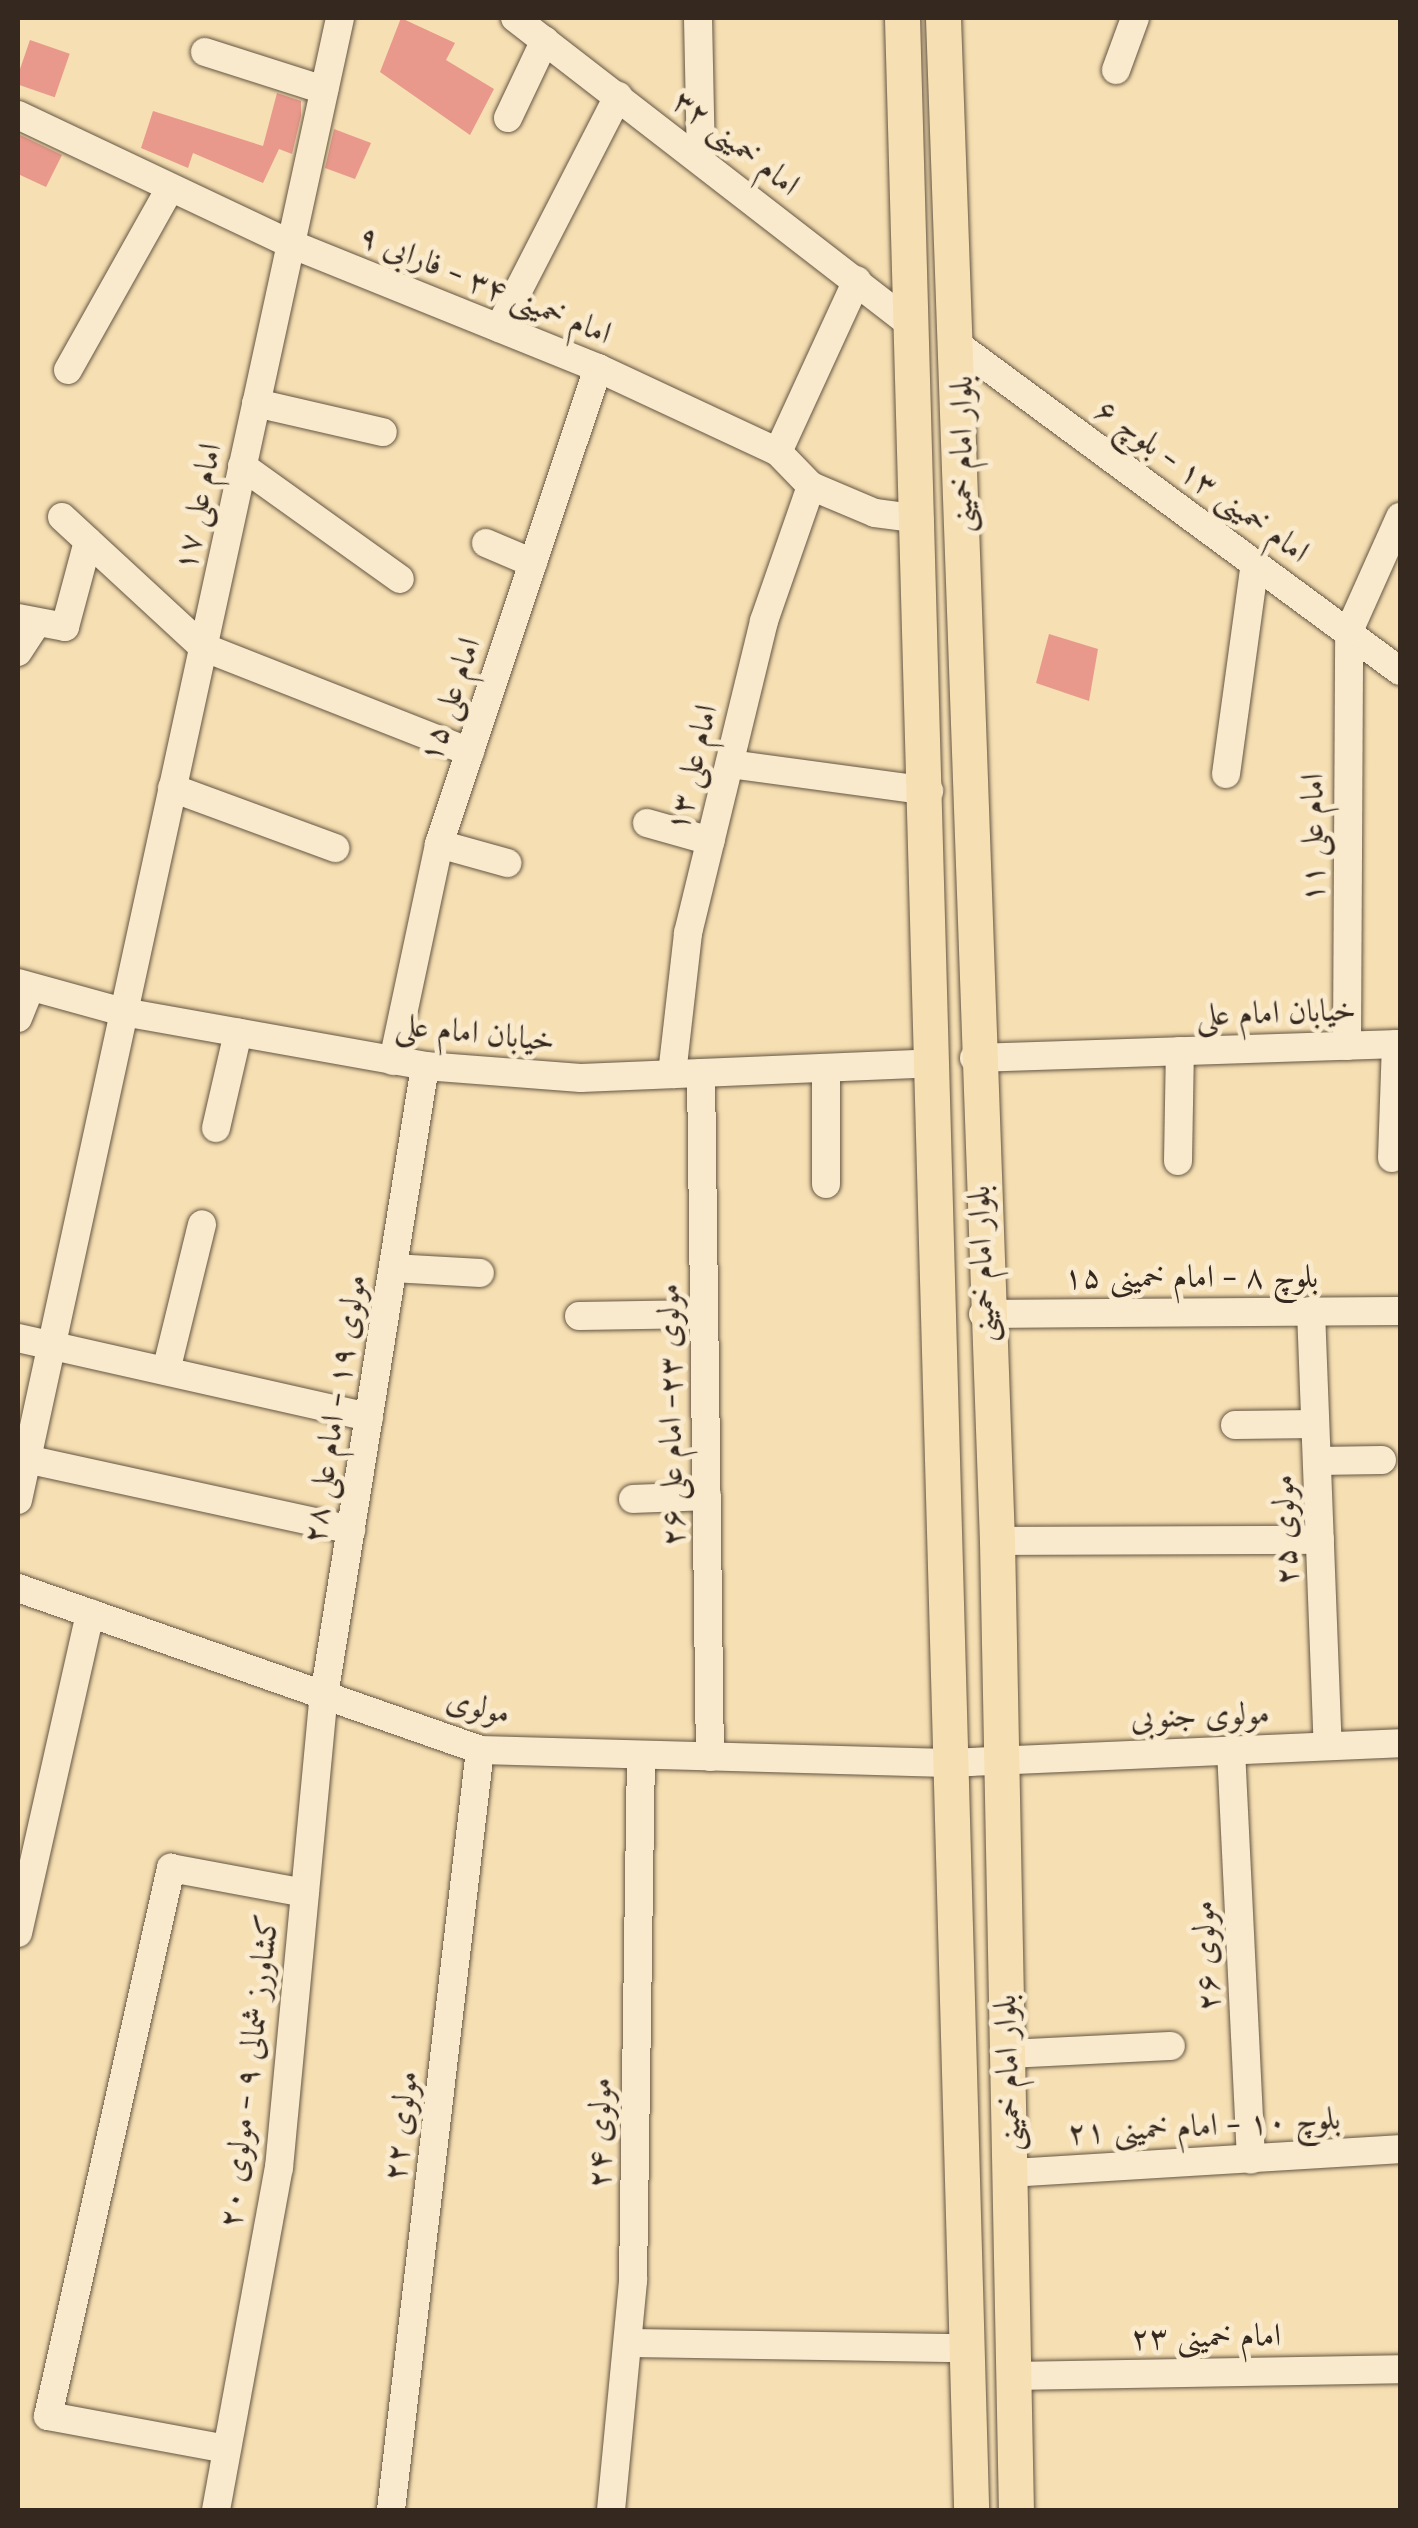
<!DOCTYPE html>
<html>
<head>
<meta charset="utf-8">
<style>
	body { margin:0 }
	#map { position:relative; width:1418px; height:2528px; overflow:hidden; background:#f6dfb2; font-family:Cardo,Amiri,serif }
	div>[style] { position:absolute }
	[style*='--x'] { left:calc(var(--x)*1px); top:calc(var(--y)*1px); width:calc(var(--w)*1px); rotate:calc(var(--a)*1deg) }
	.building>* { inset:0; background:#e8998b; transform-origin:0 0 }
	.roads { filter:drop-shadow(0 0 2px #655644) drop-shadow(0 0 2px #655644) }
	.minor>* { height:28px; margin:-14px; padding:0 14px; transform-origin:14px; border-radius:14px; background:#f9eacd }
	.major>* { height:35px; margin:-17.5px; padding:0 17.5px; transform-origin:17.5px; border-radius:17.5px; background:#f6dfb2 }
	span { translate:-50% -50%; white-space:nowrap; text-align:center; line-height:1.15; -webkit-text-stroke:10px #f9eacd; paint-order:stroke }
	.street-label { font-size:32px; color:#35281f }
	.frame { position:absolute; inset:0; border:20px solid #35281f; pointer-events:none }
</style>
</head>
<body>
<div id="map">
	<div class="building">
		<i style="clip-path:polygon(401px 18px,455px 43px,446px 60px,494px 89px,470px 135px,380px 72px)"></i>
		<i style="left:30px;top:40px;width:42px;height:46px;rotate:19deg"></i>
		<i style="clip-path:polygon(277px 93px,301px 101px,301px 116px,292px 154px,279px 149px,263px 183px,193px 153px,188px 168px,141px 148px,153px 111px,263px 146px)"></i>
		<i style="clip-path:polygon(334px 129px,371px 143px,355px 179px,325px 168px)"></i>
		<i style="clip-path:polygon(18px 134px,62px 155px,46px 187px,18px 174px)"></i>
		<i style="clip-path:polygon(1049px 634px,1098px 649px,1089px 701px,1036px 683px)"></i>
	</div>
	<div class="roads">
		<div class="minor">
			<i style="--x:515;--y:18;--w:503;--a:37.74"></i>
			<i style="--x:698;--y:18;--w:143;--a:88.8"></i>
			<i style="--x:205;--y:52;--w:125;--a:17.7"></i>
			<i style="--x:1116;--y:70;--w:55;--a:-69.9"></i>
			<i style="--x:18;--y:115;--w:302;--a:25.3"></i>
			<i style="--x:291;--y:244;--w:331;--a:22"></i>
			<i style="--x:598;--y:368;--w:199;--a:25"></i>
			<i style="--x:778;--y:452;--w:47;--a:45.9"></i>
			<i style="--x:811;--y:486;--w:69;--a:22.9"></i>
			<i style="--x:875;--y:513;--w:45;--a:7.6"></i>
			<i style="--x:508;--y:118;--w:86;--a:-64.6"></i>
			<i style="--x:499;--y:328;--w:261;--a:-62.8"></i>
			<i style="--x:962;--y:348;--w:544;--a:36.41"></i>
			<i style="--x:68;--y:370;--w:209;--a:-60.7"></i>
			<i style="--x:256;--y:403;--w:130;--a:12.9"></i>
			<i style="--x:778;--y:452;--w:189;--a:-65.3"></i>
			<i style="--x:242;--y:466;--w:194;--a:35.6"></i>
			<i style="--x:62;--y:517;--w:192;--a:42.7"></i>
			<i style="--x:203;--y:647;--w:287;--a:21.5"></i>
			<i style="--x:486;--y:543;--w:51;--a:23.1"></i>
			<i style="--x:18;--y:618;--w:48;--a:10.8"></i>
			<i style="--x:65;--y:627;--w:89;--a:-75"></i>
			<i style="--x:18;--y:652;--w:33;--a:-57"></i>
			<i style="--x:730;--y:764;--w:201;--a:7.7"></i>
			<i style="--x:1226;--y:774;--w:213;--a:-82.2"></i>
			<i style="--x:172;--y:788;--w:174;--a:20.2"></i>
			<i style="--x:647;--y:823;--w:66;--a:15.7"></i>
			<i style="--x:439;--y:844;--w:71;--a:15.6"></i>
			<i style="--x:18;--y:983;--w:109;--a:15.4"></i>
			<i style="--x:123;--y:1012;--w:307;--a:10.1"></i>
			<i style="--x:425;--y:1066;--w:156;--a:4.4"></i>
			<i style="--x:581;--y:1078;--w:353;--a:-2.4"></i>
			<i style="--x:18;--y:1018;--w:29;--a:-68"></i>
			<i style="--x:1347;--y:1046;--w:415;--a:-89.7"></i>
			<i style="--x:1349;--y:631;--w:125;--a:-65.9"></i>
			<i style="--x:974;--y:1058;--w:426;--a:-1.9"></i>
			<i style="--x:393;--y:1061;--w:222;--a:-78"></i>
			<i style="--x:439;--y:844;--w:502;--a:-71.53"></i>
			<i style="--x:826;--y:1068;--w:116;--a:90"></i>
			<i style="--x:701;--y:1073;--w:684;--a:89.25"></i>
			<i style="--x:672;--y:1074;--w:142;--a:-83.5"></i>
			<i style="--x:688;--y:933;--w:321;--a:-76.3"></i>
			<i style="--x:764;--y:621;--w:143;--a:-70.8"></i>
			<i style="--x:216;--y:1128;--w:98;--a:-77"></i>
			<i style="--x:1392;--y:1158;--w:114;--a:-88"></i>
			<i style="--x:1178;--y:1161;--w:110;--a:-89"></i>
			<i style="--x:393;--y:1268;--w:87;--a:3.3"></i>
			<i style="--x:1311;--y:1311;--w:435;--a:87.8"></i>
			<i style="--x:983;--y:1314;--w:417;--a:-0.4"></i>
			<i style="--x:579;--y:1316;--w:125;--a:-0.9"></i>
			<i style="--x:18;--y:1338;--w:360;--a:12.7"></i>
			<i style="--x:166;--y:1371;--w:151;--a:-76.2"></i>
			<i style="--x:1235;--y:1425;--w:80;--a:-0.7"></i>
			<i style="--x:26;--y:1459;--w:333;--a:12.3"></i>
			<i style="--x:1317;--y:1461;--w:65;--a:-0.9"></i>
			<i style="--x:633;--y:1499;--w:74;--a:-2.3"></i>
			<i style="--x:18;--y:1500;--w:1517;--a:-77.74"></i>
			<i style="--x:997;--y:1541;--w:323;--a:-0.2"></i>
			<i style="--x:18;--y:1588;--w:490;--a:19.3"></i>
			<i style="--x:480;--y:1750;--w:468;--a:1.6"></i>
			<i style="--x:948;--y:1763;--w:452;--a:-2.5"></i>
			<i style="--x:1231;--y:1750;--w:410;--a:87.2"></i>
			<i style="--x:18;--y:1933;--w:328;--a:-77.3"></i>
			<i style="--x:1007;--y:2054;--w:164;--a:-2.8"></i>
			<i style="--x:1011;--y:2173;--w:390;--a:-3.5"></i>
			<i style="--x:630;--y:2343;--w:336;--a:0.9"></i>
			<i style="--x:1012;--y:2376;--w:388;--a:-1"></i>
			<i style="--x:221;--y:2448;--w:176;--a:-169.5"></i>
			<i style="--x:48;--y:2416;--w:562;--a:-77.35"></i>
			<i style="--x:171;--y:1868;--w:136;--a:10.6"></i>
			<i style="--x:216;--y:2510;--w:348;--a:-79.6"></i>
			<i style="--x:279;--y:2168;--w:474;--a:-84.6"></i>
			<i style="--x:324;--y:1696;--w:638;--a:-80.89"></i>
			<i style="--x:391;--y:2510;--w:765;--a:-83.32"></i>
			<i style="--x:611;--y:2510;--w:231;--a:-84.5"></i>
			<i style="--x:633;--y:2280;--w:525;--a:-89.13"></i>
		</div>
		<div class="major">
			<i style="--x:902;--y:18;--w:2493;--a:88.41"></i>
			<i style="--x:943;--y:18;--w:1524;--a:87.97"></i>
			<i style="--x:997;--y:1541;--w:969;--a:88.88"></i>
		</div>
	</div>
	<div class="street-label">
		<span style="left:736px;top:143px;rotate:38deg">امام خمینی ۳۲</span>
		<span style="left:485px;top:285px;rotate:22deg">امام خمینی ۳۴ - فارابی ۹</span>
		<span style="left:962px;top:454px;rotate:-90deg">بلوار امام خمینی</span>
		<span style="left:1202px;top:481px;rotate:36deg">امام خمینی ۱۳ - بلوچ ۶</span>
		<span style="left:198px;top:507px;rotate:-78deg">امام علی ۱۷</span>
		<span style="left:450px;top:700px;rotate:-71deg">امام علی ۱۵</span>
		<span style="left:692px;top:768px;rotate:-76deg">امام علی ۱۳</span>
		<span style="left:1313px;top:838px;rotate:-90deg">امام علی ۱۱</span>
		<span style="left:1276px;top:1013px;rotate:-2deg">خیابان امام علی</span>
		<span style="left:475px;top:1033px;rotate:6deg">خیابان امام علی</span>
		<span style="left:982px;top:1264px;rotate:-92deg">بلوار امام خمینی</span>
		<span style="left:1191px;top:1277px">بلوچ ۸ - امام خمینی ۱۵</span>
		<span style="left:335px;top:1409px;rotate:-81deg">مولوی ۱۹ - امام علی ۲۸</span>
		<span style="left:671px;top:1415px;rotate:-91deg">مولوی ۲۳- امام علی ۲۶</span>
		<span style="left:1285px;top:1530px;rotate:-92deg">مولوی ۲۵</span>
		<span style="left:478px;top:1707px;rotate:13deg">مولوی</span>
		<span style="left:1200px;top:1716px;rotate:-2deg">مولوی جنوبی</span>
		<span style="left:1206px;top:1956px;rotate:-93deg">مولوی ۲۶</span>
		<span style="left:249px;top:2071px;rotate:-83deg">کشاورز شمالی ۹ - مولوی ۲۰</span>
		<span style="left:1008px;top:2073px;rotate:-92deg">بلوار امام خمینی</span>
		<span style="left:401px;top:2126px;rotate:-83deg">مولوی ۲۲</span>
		<span style="left:1204px;top:2126px;rotate:-3deg">بلوچ ۱۰ - امام خمینی ۲۱</span>
		<span style="left:600px;top:2133px;rotate:-89deg">مولوی ۲۴</span>
		<span style="left:1206px;top:2337px;rotate:-1deg">امام خمینی ۲۳</span>
	</div>
	<div class="frame"></div>
</div>
</body>
</html>
